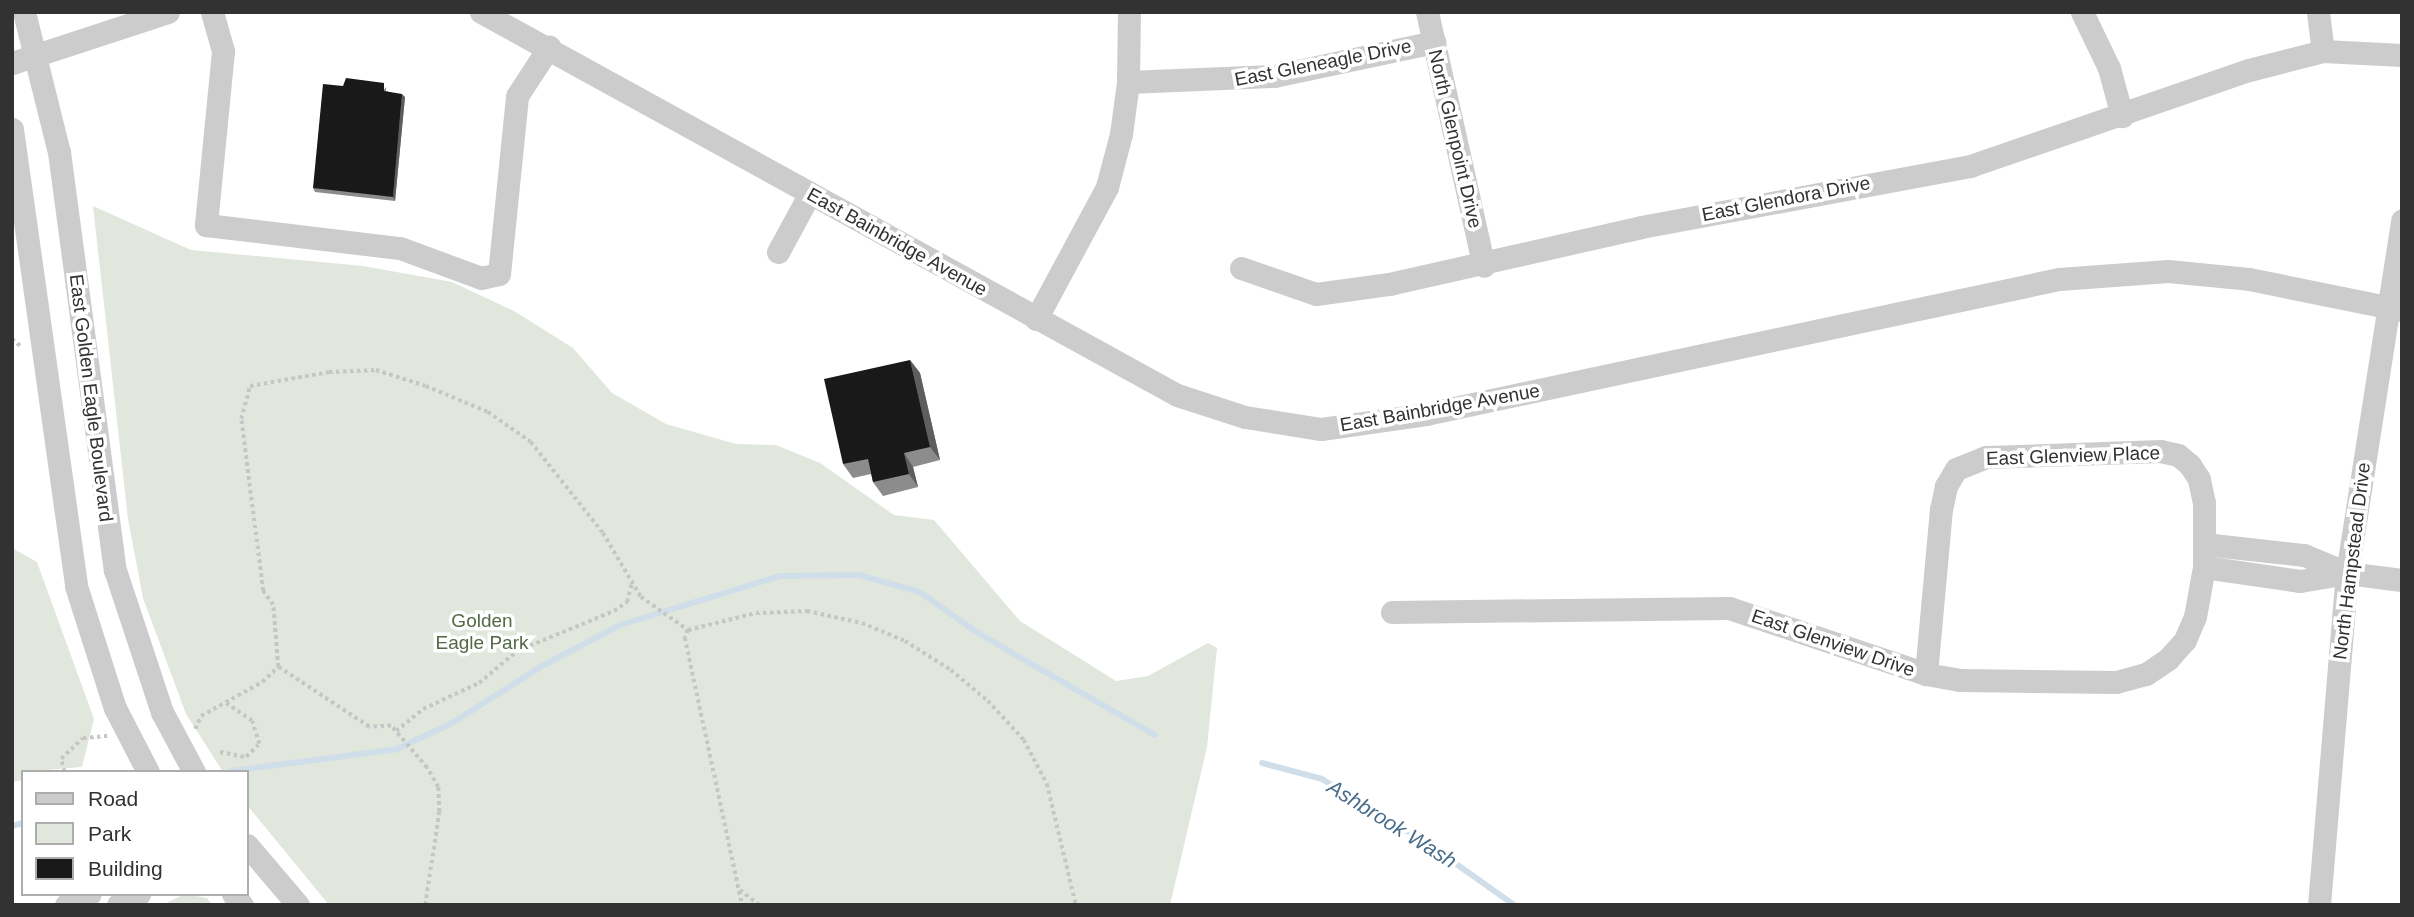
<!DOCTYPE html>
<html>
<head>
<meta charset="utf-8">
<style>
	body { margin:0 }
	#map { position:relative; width:2414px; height:917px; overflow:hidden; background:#fff; font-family:Arial,sans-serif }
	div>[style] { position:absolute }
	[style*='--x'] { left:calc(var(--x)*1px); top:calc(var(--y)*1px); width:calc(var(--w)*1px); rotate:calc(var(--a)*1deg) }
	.green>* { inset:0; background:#e1e7dc }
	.stream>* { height:6px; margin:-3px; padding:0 3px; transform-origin:3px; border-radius:3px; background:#d0deea }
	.path>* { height:3.5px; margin-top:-1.75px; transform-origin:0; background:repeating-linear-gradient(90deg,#c6c6c6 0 3.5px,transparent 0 7px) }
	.minor>* { height:23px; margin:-11.5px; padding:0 11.5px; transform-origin:11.5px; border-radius:11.5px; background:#ccc }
	.wall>* { inset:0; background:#8c8c8c }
	.shaded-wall>* { inset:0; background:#5e5e5e }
	.building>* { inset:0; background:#191919 }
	span { translate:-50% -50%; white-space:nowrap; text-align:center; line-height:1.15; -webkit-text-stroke:7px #fff; paint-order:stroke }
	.street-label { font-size:19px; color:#323232 }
	.park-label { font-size:19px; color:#526943 }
	.water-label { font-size:21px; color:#486c8b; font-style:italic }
	.frame { position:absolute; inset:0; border:14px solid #323232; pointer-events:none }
	.legend { position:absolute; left:21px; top:770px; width:228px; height:126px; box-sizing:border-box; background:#fff; border:2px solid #adadad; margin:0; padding:9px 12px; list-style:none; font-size:21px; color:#323232 }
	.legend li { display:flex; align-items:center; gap:14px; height:35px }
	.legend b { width:35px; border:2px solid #adadad }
</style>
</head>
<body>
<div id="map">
	<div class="green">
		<i style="clip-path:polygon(93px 206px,191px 250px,363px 266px,452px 282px,514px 311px,573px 348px,612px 393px,666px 424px,736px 444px,776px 445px,820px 463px,894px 515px,934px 520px,1020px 621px,1116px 681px,1148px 676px,1208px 643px,1217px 648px,1207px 747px,1170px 905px,329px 905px,247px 805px,247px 772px,223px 772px,186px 714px,143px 598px,128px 519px)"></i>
		<i style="clip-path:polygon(12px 548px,37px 562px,94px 719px,82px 767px,23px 772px,23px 780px,12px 782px)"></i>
		<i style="clip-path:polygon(185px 894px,207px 898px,212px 905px,162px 905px)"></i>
	</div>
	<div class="stream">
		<i style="--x:1262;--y:763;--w:62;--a:14.9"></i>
		<i style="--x:1322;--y:779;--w:124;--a:31.5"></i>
		<i style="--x:1428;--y:844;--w:105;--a:35.3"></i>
		<i style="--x:231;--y:771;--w:167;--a:-7.5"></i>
		<i style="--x:397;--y:749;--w:61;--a:-25.3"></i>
		<i style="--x:452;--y:723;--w:107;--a:-32.3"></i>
		<i style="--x:542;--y:666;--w:88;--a:-27.7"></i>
		<i style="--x:620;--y:625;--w:167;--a:-17"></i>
		<i style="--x:780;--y:576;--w:79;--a:-0.7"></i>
		<i style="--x:859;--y:575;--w:63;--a:15.6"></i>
		<i style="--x:920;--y:592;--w:71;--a:35.3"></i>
		<i style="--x:978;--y:633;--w:204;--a:30"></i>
		<i style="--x:12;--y:826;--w:11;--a:-15"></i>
	</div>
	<div class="path">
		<i style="--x:12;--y:339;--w:13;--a:39"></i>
		<i style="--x:688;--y:630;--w:9;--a:111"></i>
		<i style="--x:685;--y:638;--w:273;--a:77.9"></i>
		<i style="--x:195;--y:729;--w:14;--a:-65"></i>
		<i style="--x:201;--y:716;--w:70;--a:-29.1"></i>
		<i style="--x:262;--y:682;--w:22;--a:-43"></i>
		<i style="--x:396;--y:731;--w:35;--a:-39"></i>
		<i style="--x:423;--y:709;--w:62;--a:-24.9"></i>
		<i style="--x:479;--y:683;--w:50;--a:-40.1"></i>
		<i style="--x:517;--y:651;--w:105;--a:-22.4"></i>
		<i style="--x:614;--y:611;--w:16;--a:-35"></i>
		<i style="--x:627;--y:602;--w:21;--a:-76"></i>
		<i style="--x:220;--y:752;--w:26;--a:11"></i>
		<i style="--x:246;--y:757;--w:18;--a:-45"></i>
		<i style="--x:259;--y:744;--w:24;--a:-107"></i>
		<i style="--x:252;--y:721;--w:32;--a:-146"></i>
		<i style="--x:64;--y:772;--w:13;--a:-103"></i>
		<i style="--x:61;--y:759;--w:30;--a:-44"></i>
		<i style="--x:83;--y:738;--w:25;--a:-5"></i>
		<i style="--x:740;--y:890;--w:24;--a:38"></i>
		<i style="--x:425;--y:905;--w:94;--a:-81.4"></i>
		<i style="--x:439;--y:812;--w:25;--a:-92"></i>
		<i style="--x:438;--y:787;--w:22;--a:-120"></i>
		<i style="--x:427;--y:768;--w:55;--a:-130.6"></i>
		<i style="--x:391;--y:726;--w:22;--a:177"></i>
		<i style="--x:369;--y:727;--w:109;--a:-146.6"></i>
		<i style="--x:278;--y:667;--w:62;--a:-94.6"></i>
		<i style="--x:273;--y:605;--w:17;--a:-126"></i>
		<i style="--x:263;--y:591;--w:173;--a:-97.3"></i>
		<i style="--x:241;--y:419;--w:34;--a:-75"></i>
		<i style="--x:250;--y:386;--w:80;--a:-10"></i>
		<i style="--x:329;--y:372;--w:47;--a:-2.4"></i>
		<i style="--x:376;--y:370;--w:52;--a:17.7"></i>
		<i style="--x:426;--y:386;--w:67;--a:22.8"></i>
		<i style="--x:488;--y:412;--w:52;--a:34.9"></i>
		<i style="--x:531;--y:442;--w:116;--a:51.6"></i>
		<i style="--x:603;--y:533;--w:74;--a:59.3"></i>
		<i style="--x:641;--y:597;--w:57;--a:35.1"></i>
		<i style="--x:688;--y:630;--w:70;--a:-14"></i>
		<i style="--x:756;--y:613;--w:51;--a:-2.2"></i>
		<i style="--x:807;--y:611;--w:56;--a:12.3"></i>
		<i style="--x:862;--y:623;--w:47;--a:22.7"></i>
		<i style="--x:905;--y:641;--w:54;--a:32.2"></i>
		<i style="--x:951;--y:670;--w:48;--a:40"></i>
		<i style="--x:988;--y:701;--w:53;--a:47.3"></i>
		<i style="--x:1024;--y:740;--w:50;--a:62.4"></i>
		<i style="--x:1047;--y:784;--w:124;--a:76.5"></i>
		<i style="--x:842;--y:905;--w:5;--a:0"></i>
	</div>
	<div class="minor">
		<i style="--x:24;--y:12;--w:144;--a:76"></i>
		<i style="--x:59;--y:152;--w:422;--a:82.4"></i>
		<i style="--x:115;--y:570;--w:150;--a:71.7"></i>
		<i style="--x:162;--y:712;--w:68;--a:61.9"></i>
		<i style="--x:212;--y:12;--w:41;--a:74.2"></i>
		<i style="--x:223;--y:51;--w:175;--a:95.6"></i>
		<i style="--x:206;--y:225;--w:195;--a:6.8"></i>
		<i style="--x:400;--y:248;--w:86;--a:20.3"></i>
		<i style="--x:481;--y:278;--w:18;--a:-13"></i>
		<i style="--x:499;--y:274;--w:179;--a:-84.2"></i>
		<i style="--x:517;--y:96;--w:59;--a:-56.9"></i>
		<i style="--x:481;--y:12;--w:794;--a:28.82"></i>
		<i style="--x:1177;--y:395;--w:71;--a:17.9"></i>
		<i style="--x:1245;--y:417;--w:77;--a:9"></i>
		<i style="--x:1321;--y:429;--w:106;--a:-8.1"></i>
		<i style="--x:1426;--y:414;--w:647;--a:-12.04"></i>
		<i style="--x:2059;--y:279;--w:109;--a:-4.2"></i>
		<i style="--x:2168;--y:271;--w:81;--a:5.6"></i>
		<i style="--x:2249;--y:279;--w:156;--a:11.5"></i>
		<i style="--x:1427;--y:12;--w:260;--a:77.4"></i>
		<i style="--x:2082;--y:12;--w:62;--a:64.3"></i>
		<i style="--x:2109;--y:68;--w:50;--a:74.8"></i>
		<i style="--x:2318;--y:12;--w:39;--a:83"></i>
		<i style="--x:12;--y:63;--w:164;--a:-18.1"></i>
		<i style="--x:1128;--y:82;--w:146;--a:-2.4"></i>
		<i style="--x:1274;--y:76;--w:164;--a:-12"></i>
		<i style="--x:12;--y:129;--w:461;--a:82"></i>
		<i style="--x:76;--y:586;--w:128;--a:72.3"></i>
		<i style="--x:115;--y:708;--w:72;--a:62.7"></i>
		<i style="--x:778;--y:252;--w:67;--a:-61.5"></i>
		<i style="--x:1241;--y:268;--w:79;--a:19.1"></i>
		<i style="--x:1316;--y:294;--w:74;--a:-7.8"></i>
		<i style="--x:1389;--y:284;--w:258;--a:-12.7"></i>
		<i style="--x:1641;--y:227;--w:335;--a:-10.5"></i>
		<i style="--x:1970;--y:166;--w:295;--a:-19"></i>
		<i style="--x:2249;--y:70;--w:76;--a:-14.4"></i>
		<i style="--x:2323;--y:51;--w:79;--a:2.9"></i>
		<i style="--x:1036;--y:319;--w:150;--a:-61.7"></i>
		<i style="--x:1107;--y:187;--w:55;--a:-75.2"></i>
		<i style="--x:1121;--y:134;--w:52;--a:-82.3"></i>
		<i style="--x:1128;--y:82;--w:70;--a:-89.2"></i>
		<i style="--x:2204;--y:544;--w:101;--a:6.3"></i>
		<i style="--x:2304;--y:555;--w:47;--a:22.7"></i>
		<i style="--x:2347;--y:573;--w:55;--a:7.3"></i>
		<i style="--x:2204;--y:567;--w:97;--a:8.3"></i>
		<i style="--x:2300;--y:581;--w:48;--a:-9.7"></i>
		<i style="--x:1392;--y:612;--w:337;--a:-0.7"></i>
		<i style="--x:1729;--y:608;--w:208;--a:18.5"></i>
		<i style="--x:1926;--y:674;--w:34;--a:10"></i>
		<i style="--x:1959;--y:680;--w:157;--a:0.7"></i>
		<i style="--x:2116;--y:682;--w:31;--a:-15"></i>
		<i style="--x:2146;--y:674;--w:27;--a:-34"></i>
		<i style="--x:2168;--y:659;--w:25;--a:-48"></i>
		<i style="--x:2185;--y:640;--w:25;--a:-67"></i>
		<i style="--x:2195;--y:617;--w:51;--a:-79.8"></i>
		<i style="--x:2204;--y:567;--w:64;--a:-90"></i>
		<i style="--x:2204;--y:503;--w:25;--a:-102"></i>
		<i style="--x:2199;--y:479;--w:17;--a:-123"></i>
		<i style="--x:2190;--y:465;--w:16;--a:-140"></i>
		<i style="--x:2178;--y:455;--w:17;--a:-167"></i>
		<i style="--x:2161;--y:451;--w:175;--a:178"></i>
		<i style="--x:1986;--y:457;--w:32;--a:158"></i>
		<i style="--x:1956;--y:469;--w:20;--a:120"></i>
		<i style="--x:1946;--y:486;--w:24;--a:102"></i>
		<i style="--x:1941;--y:509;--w:166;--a:95.2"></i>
		<i style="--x:247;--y:845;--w:79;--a:49.6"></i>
		<i style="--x:233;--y:894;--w:14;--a:51"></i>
		<i style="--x:66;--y:905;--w:26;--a:-25"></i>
		<i style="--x:118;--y:905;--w:24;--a:-28"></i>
		<i style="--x:2319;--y:905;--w:333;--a:-85.2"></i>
		<i style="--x:2347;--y:573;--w:357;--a:-81.1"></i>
	</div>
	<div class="wall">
		<i style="clip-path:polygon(386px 87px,386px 91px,405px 97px,395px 201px,315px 192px,313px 188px)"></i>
		<i style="clip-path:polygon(910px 360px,920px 373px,940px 460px,913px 467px,918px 487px,883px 496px,873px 482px,871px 474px,853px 478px,843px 464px)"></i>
	</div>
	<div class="shaded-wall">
		<i style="clip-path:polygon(402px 94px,405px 97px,395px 201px,393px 197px)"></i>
		<i style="clip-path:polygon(910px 360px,920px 373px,940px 460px,930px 447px)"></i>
		<i style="clip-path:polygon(904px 453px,913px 467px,918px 487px,909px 474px)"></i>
	</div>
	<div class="building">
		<i style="clip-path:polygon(346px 78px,384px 83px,384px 91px,402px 94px,393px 197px,313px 188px,323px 84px,343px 86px)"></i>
		<i style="clip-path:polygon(910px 360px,930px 447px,904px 453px,909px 474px,873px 482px,868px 459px,843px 464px,824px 379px)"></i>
	</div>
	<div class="street-label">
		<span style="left:1323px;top:63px;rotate:-11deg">East Gleneagle Drive</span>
		<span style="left:1455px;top:139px;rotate:77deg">North Glenpoint Drive</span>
		<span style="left:1786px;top:199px;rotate:-11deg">East Glendora Drive</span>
		<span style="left:897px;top:242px;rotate:29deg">East Bainbridge Avenue</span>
		<span style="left:91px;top:398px;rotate:83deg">East Golden Eagle Boulevard</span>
		<span style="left:1440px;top:408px;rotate:-10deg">East Bainbridge Avenue</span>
		<span style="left:2073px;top:456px;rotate:-2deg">East Glenview Place</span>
		<span style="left:2352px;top:561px;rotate:-83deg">North Hampstead Drive</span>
		<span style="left:1833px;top:643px;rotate:19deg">East Glenview Drive</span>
	</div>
	<div class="park-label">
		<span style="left:482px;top:632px">Golden<br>Eagle Park</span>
	</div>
	<div class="water-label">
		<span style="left:1392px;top:824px;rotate:32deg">Ashbrook Wash</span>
	</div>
	<div class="frame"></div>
	<ul class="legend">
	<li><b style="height:9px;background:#ccc"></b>Road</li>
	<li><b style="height:19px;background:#e1e7dc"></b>Park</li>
	<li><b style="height:19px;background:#191919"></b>Building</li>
	</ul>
</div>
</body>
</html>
